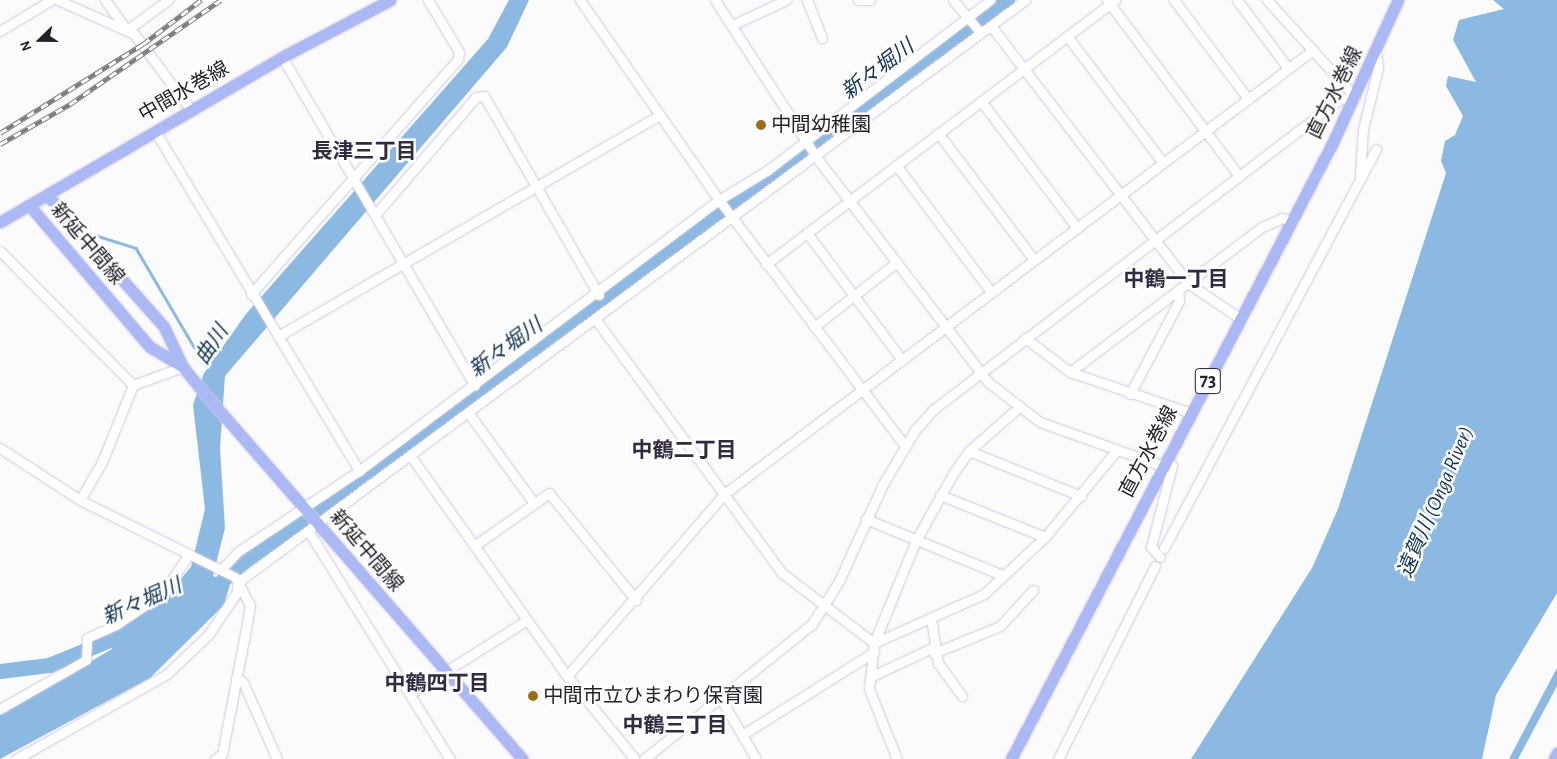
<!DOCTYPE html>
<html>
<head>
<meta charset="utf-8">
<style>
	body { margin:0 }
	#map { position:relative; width:1557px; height:759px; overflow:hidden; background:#fbfbfb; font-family:"Alegreya Sans","Noto Sans JP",sans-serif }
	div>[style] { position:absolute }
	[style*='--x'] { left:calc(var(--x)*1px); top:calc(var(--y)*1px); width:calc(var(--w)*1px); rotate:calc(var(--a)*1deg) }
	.water>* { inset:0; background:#8bb9e1 }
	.stream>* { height:2.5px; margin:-1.25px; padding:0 1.25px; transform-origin:1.25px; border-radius:1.25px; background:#8bb9e1 }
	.river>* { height:15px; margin:-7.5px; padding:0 7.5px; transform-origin:7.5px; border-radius:7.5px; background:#8bb9e1 }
	.roads { filter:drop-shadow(0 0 1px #cfc5e4) drop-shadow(0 0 1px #cfc5e4) }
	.minor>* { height:9px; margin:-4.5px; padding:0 4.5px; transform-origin:4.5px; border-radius:4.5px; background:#fff }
	.major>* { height:11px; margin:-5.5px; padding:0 5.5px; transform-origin:5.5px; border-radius:5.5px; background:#aab8f4 }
	.rail>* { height:4.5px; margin-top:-2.25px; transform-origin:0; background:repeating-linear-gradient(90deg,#fff 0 8px,#7c7980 0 16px); box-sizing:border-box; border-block:1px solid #7c7980 }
	.dots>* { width:14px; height:14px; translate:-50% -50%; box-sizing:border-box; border:2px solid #fff; border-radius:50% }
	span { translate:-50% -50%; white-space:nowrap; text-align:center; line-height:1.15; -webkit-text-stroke:5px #fff; paint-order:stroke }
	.shield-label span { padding:1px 4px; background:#fff; border:1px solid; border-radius:4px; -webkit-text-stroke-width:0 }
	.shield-label { font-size:19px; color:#231f2a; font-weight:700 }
	.street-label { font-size:20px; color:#231f2a }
	.poi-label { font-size:20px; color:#231f2a }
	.left { translate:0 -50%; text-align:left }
	.water-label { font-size:21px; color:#123551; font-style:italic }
	.neighbourhood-label { font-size:21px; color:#322a41; font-weight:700 }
	.north { position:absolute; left:15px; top:15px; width:50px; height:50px; -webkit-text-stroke:4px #fff; paint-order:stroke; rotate:248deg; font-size:14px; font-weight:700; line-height:20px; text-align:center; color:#231f2a }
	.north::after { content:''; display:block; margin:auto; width:18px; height:22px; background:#231f2a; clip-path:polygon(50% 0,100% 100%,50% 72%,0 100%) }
</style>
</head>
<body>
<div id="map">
	<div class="water">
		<i style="clip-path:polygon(509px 0,529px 0,507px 47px,225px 376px,220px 448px,225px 528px,213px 576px,230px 584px,224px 605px,150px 678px,0 759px,0 715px,112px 649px,110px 634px,161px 602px,191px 567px,205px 509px,193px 405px,204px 373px,246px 314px,488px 39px)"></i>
		<i style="clip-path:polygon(1493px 0,1557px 0,1557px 593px,1496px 695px,1482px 759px,1191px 759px,1312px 568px,1338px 509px,1446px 173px,1441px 161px,1445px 141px,1455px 135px,1463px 116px,1446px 86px,1448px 76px,1476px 82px,1453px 40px,1459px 20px,1504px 9px)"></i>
		<i style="clip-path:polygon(1557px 668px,1557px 686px,1518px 759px,1509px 759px)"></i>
	</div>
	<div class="stream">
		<i style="--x:95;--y:235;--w:43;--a:17.6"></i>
		<i style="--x:136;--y:248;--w:115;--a:59.6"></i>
	</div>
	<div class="river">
		<i style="--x:208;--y:593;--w:47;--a:-41.5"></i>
		<i style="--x:243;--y:562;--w:352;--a:-35.6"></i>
		<i style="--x:529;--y:357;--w:597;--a:-36.75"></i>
		<i style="--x:0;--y:671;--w:49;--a:-7"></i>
		<i style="--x:49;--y:665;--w:87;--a:-22.4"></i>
	</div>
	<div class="roads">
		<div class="minor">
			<i style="--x:58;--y:0;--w:83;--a:24.1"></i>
			<i style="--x:134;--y:34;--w:95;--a:53.1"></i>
			<i style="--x:105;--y:0;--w:37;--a:54"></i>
			<i style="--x:127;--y:30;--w:51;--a:-36.2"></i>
			<i style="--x:580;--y:0;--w:244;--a:55.2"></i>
			<i style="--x:719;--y:200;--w:308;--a:52.9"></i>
			<i style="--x:715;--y:0;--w:187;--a:57.2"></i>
			<i style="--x:816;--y:157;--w:283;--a:52.6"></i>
			<i style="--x:988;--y:382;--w:66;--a:37.6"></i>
			<i style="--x:1040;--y:422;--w:131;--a:19.7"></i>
			<i style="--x:807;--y:0;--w:41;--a:68.5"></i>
			<i style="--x:858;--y:0;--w:12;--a:0"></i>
			<i style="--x:953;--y:0;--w:43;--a:49.7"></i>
			<i style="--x:1107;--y:0;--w:220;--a:53.1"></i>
			<i style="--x:1174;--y:0;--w:124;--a:53.2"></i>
			<i style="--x:1237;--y:0;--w:85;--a:53.1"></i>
			<i style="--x:1267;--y:0;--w:131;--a:47.8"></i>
			<i style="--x:732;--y:25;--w:60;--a:-24.8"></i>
			<i style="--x:991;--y:26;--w:324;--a:52.5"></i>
			<i style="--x:1188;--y:283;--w:64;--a:34.2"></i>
			<i style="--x:0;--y:31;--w:60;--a:-31.3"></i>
			<i style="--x:1067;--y:36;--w:159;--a:52.9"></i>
			<i style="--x:282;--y:57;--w:381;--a:59.6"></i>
			<i style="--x:981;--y:101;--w:159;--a:52.9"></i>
			<i style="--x:155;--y:131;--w:397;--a:59"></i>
			<i style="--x:938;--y:133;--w:159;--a:52.9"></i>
			<i style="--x:896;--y:165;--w:159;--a:53.2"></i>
			<i style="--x:1360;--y:175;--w:46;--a:-86.3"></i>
			<i style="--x:1363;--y:129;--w:63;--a:-76.2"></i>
			<i style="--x:1378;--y:68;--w:16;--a:-97"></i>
			<i style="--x:376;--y:214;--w:154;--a:-49.5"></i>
			<i style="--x:476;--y:97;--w:8;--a:-7"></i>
			<i style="--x:484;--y:96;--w:230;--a:60"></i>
			<i style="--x:807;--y:233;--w:159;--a:53.2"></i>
			<i style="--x:0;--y:251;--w:189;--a:45.2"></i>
			<i style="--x:133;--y:385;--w:83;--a:111.9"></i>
			<i style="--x:102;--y:462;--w:44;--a:120.1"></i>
			<i style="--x:766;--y:264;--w:438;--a:-37.1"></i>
			<i style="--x:251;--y:294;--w:313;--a:-48.6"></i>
			<i style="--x:458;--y:59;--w:7;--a:-82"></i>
			<i style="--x:459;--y:52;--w:61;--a:-120.8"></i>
			<i style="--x:596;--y:320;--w:314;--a:53.7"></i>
			<i style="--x:782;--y:573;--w:116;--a:37.3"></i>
			<i style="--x:814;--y:327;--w:105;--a:-38.1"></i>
			<i style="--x:280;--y:335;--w:439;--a:-30.1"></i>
			<i style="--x:1025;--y:338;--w:56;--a:37.1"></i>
			<i style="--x:1070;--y:372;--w:128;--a:18.7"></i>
			<i style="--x:1070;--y:372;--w:241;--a:-37.1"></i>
			<i style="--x:1262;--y:227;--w:22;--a:-24"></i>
			<i style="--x:1282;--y:218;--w:10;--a:17"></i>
			<i style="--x:133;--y:385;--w:53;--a:-19.8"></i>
			<i style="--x:1130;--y:394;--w:105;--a:-62.2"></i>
			<i style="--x:1179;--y:301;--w:11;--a:-95"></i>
			<i style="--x:469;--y:414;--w:110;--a:53.9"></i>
			<i style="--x:0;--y:448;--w:95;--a:33"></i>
			<i style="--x:80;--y:500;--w:173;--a:26.4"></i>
			<i style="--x:235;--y:577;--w:32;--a:62"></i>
			<i style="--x:250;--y:605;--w:13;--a:99"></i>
			<i style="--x:248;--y:618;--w:138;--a:100.8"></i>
			<i style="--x:222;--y:754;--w:9;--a:144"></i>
			<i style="--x:969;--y:451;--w:121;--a:21.9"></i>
			<i style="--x:412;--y:458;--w:267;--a:54.6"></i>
			<i style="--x:567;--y:676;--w:107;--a:50.7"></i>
			<i style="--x:940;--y:495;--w:113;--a:21.8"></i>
			<i style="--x:866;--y:519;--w:149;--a:22.4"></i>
			<i style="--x:309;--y:532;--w:267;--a:58.2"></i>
			<i style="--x:474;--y:546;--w:92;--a:-35.2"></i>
			<i style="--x:549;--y:493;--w:138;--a:50.9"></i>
			<i style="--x:1164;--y:548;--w:452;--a:-62"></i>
			<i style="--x:1160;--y:557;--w:13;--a:-132"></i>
			<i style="--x:1151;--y:547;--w:84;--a:-75.5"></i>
			<i style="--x:1172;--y:466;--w:9;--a:-117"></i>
			<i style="--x:221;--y:570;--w:26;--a:-47"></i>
			<i style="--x:239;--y:551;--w:144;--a:-33.7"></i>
			<i style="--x:359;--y:471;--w:451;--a:-37"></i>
			<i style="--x:719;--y:200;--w:57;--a:-31.5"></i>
			<i style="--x:768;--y:170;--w:280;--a:-37.4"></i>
			<i style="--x:931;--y:619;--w:45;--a:81"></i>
			<i style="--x:938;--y:663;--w:41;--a:54"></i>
			<i style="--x:874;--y:643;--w:120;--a:-24"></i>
			<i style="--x:984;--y:594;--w:83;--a:-43.1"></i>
			<i style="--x:1045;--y:537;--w:113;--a:-50.4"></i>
			<i style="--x:934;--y:653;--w:71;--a:-22.2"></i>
			<i style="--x:1000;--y:626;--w:49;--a:-47.5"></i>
			<i style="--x:567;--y:676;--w:240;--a:-49.2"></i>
			<i style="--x:724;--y:494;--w:738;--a:-37.01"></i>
			<i style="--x:870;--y:677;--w:68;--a:-25.1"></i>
			<i style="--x:236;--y:678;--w:8;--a:30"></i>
			<i style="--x:243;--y:682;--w:84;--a:66.2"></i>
			<i style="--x:410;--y:694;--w:138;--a:-32.3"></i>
			<i style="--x:721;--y:699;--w:69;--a:59.7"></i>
			<i style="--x:0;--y:709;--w:99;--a:-29.7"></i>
			<i style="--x:86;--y:660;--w:22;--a:-87"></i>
			<i style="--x:87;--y:638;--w:32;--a:-24"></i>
			<i style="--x:116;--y:625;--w:57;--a:-34.2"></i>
			<i style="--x:163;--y:593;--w:47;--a:-56.3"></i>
			<i style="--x:742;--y:735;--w:156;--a:-32.2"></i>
			<i style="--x:16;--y:759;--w:173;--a:-29.4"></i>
			<i style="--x:167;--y:674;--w:57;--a:-43.6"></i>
			<i style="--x:208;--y:635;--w:52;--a:-56"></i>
			<i style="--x:237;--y:592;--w:10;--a:-84"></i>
			<i style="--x:238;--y:582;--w:979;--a:-36.48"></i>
			<i style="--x:644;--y:759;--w:216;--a:-38.8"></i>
			<i style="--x:812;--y:624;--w:51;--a:-57.9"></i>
			<i style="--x:839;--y:581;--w:107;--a:-65.6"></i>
			<i style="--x:883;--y:484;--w:63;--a:-59.3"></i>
			<i style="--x:915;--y:430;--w:28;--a:-48"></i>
			<i style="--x:934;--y:409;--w:511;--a:-37.36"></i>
			<i style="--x:1340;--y:99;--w:15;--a:-8"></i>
			<i style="--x:897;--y:759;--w:75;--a:-111.8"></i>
			<i style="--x:869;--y:689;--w:46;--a:-83.8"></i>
			<i style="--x:874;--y:643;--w:111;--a:-67.8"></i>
			<i style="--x:916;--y:540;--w:78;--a:-60.8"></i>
			<i style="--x:954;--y:472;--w:26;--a:-54"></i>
			<i style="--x:969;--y:451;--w:65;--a:-41.3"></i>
			<i style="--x:1058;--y:759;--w:216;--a:-63.3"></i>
		</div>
		<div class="major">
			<i style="--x:47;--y:195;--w:176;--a:48.4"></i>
			<i style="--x:164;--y:327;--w:44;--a:64.6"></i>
			<i style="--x:183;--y:367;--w:26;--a:51"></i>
			<i style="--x:199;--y:387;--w:493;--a:49"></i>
			<i style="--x:29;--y:205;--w:187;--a:49.6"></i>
			<i style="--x:150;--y:347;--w:39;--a:31"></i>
			<i style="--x:0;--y:222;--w:327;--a:-30.3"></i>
			<i style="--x:282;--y:57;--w:122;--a:-27.8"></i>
			<i style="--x:1011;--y:759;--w:694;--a:-62.44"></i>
			<i style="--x:1332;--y:144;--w:158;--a:-65.4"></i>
			<i style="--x:1554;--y:759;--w:7;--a:-63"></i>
		</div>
	</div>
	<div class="rail">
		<i style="--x:0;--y:133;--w:168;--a:-31.9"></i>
		<i style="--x:143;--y:44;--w:73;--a:-37.2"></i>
		<i style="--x:0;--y:144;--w:81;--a:-29.7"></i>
		<i style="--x:70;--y:104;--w:183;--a:-34.6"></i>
	</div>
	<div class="dots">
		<i style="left:761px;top:125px;background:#9b6e1d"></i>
		<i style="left:533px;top:696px;background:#9b6e1d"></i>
	</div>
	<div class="shield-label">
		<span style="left:1208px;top:381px">73</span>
	</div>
	<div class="street-label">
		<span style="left:184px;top:92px;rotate:-30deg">中間水巻線</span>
		<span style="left:1335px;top:93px;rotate:-64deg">直方水巻線</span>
		<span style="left:87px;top:244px;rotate:49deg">新延中間線</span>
		<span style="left:1149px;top:452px;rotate:-62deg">直方水巻線</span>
		<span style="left:366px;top:551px;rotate:49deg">新延中間線</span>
	</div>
	<div class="poi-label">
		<span class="left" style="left:771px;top:125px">中間幼稚園</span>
		<span class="left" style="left:543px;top:696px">中間市立ひまわり保育園</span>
	</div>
	<div class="water-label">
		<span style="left:878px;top:70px;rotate:-37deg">新々堀川</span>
		<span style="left:212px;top:345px;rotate:-57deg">曲川</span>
		<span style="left:506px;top:348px;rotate:-36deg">新々堀川</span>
		<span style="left:1436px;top:502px;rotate:-67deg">遠賀川 (Onga River)</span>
		<span style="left:142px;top:602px;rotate:-24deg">新々堀川</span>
	</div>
	<div class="neighbourhood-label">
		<span style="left:364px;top:152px">長津三丁目</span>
		<span style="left:1176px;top:280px">中鶴一丁目</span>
		<span style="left:684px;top:451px">中鶴二丁目</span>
		<span style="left:437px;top:684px">中鶴四丁目</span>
		<span style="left:675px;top:726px">中鶴三丁目</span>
	</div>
	<div class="north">N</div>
</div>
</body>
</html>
